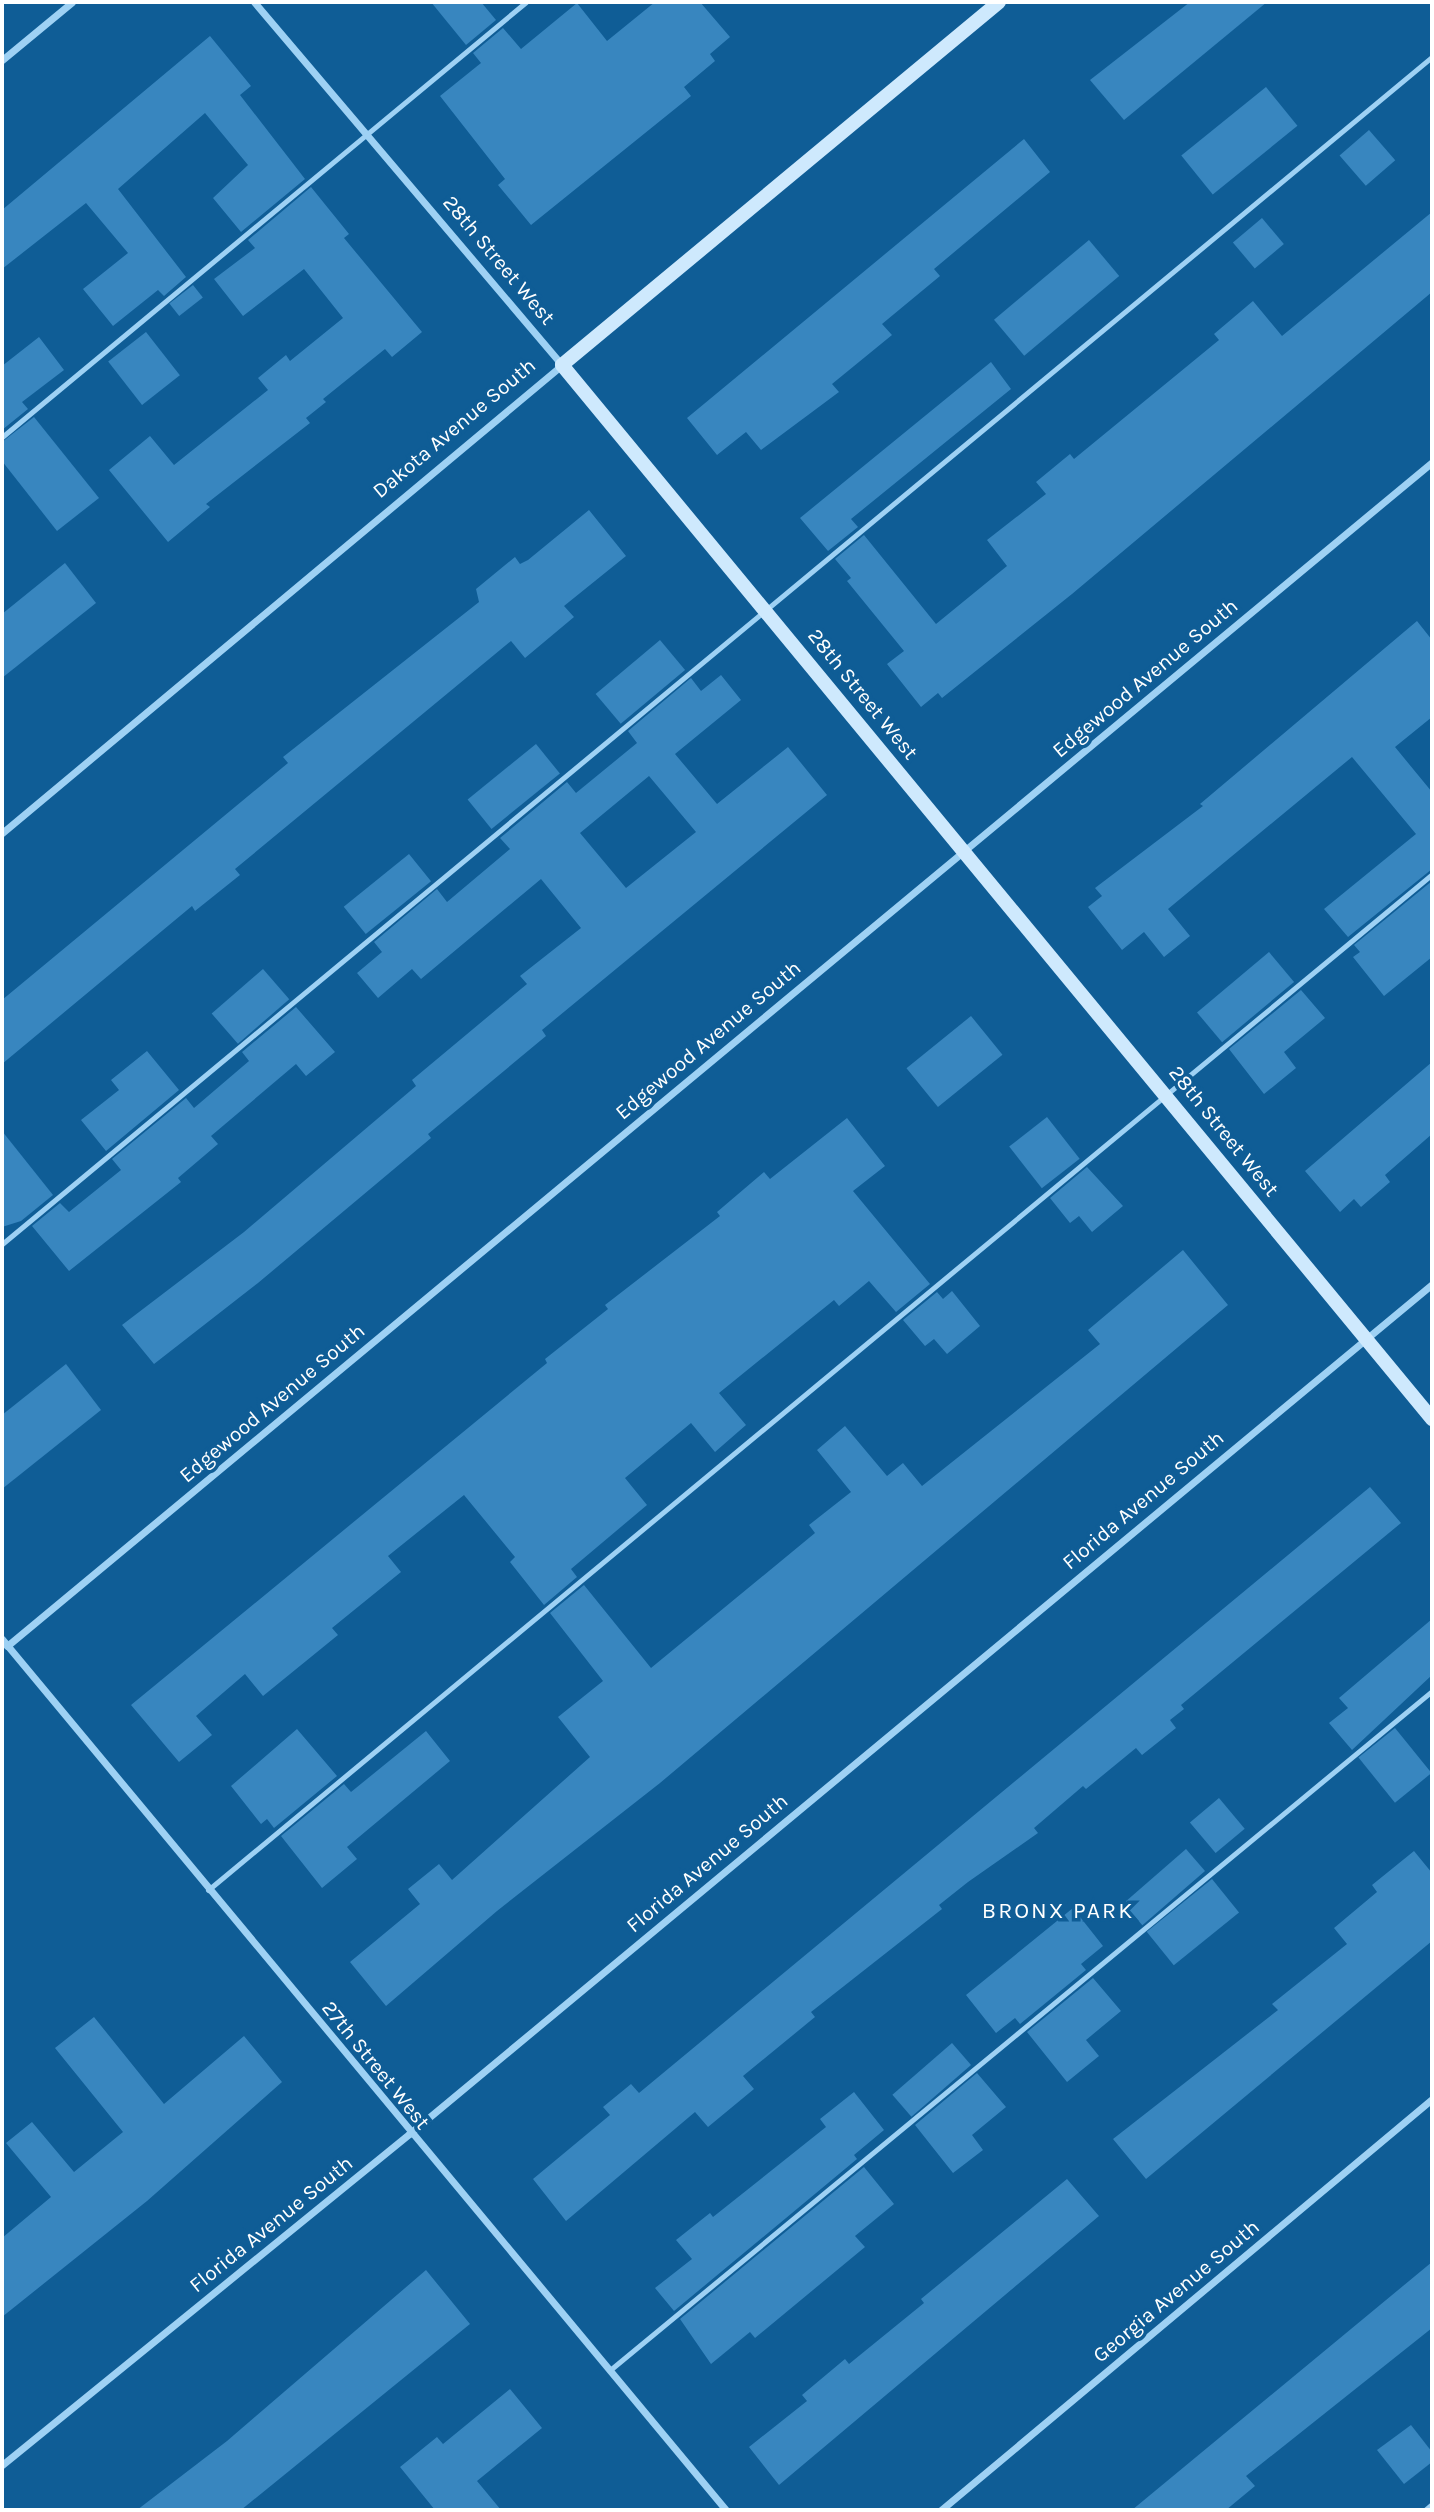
<!DOCTYPE html>
<html>
<head>
<meta charset="utf-8">
<style>
	body { margin:0 }
	#map { position:relative; width:1434px; height:2512px; overflow:hidden; background:#0f5d96; font-family:Karla,sans-serif }
	div>[style] { position:absolute }
	[style*='--x'] { left:calc(var(--x)*1px); top:calc(var(--y)*1px); width:calc(var(--w)*1px); rotate:calc(var(--a)*1deg) }
	.building>* { inset:0; background:#3886bf; transform-origin:0 0 }
	.lane>* { height:5px; margin:-2.5px; padding:0 2.5px; transform-origin:2.5px; border-radius:2.5px; background:#9ed1f4 }
	.street>* { height:7px; margin:-3.5px; padding:0 3.5px; transform-origin:3.5px; border-radius:3.5px; background:#9ed1f4 }
	.secondary>* { height:14px; margin:-7px; padding:0 7px; transform-origin:7px; border-radius:7px; background:#cee9fd }
	span { translate:-50% -50%; white-space:nowrap; text-align:center; line-height:1.15; -webkit-text-stroke:7px #0f5d96; paint-order:stroke }
	.street-label { font-size:21px; color:#fff }
	.neighbourhood-label { font-size:23px; color:#fff; letter-spacing:2px }
	.frame { position:absolute; inset:0; border:4px solid #fff; pointer-events:none }
</style>
</head>
<body>
<div id="map">
	<div class="building">
		<i style="clip-path:polygon(431px 2px,481px 2px,496px 20px,466px 45px)"></i>
		<i style="clip-path:polygon(655px 2px,700px 2px,730px 37px,710px 54px,715px 61px,684px 87px,691px 96px,531px 225px,498px 185px,505px 179px,440px 96px,481px 63px,473px 53px,503px 28px,521px 49px,577px 3px,607px 41px)"></i>
		<i style="clip-path:polygon(1190px 2px,1267px 2px,1124px 120px,1090px 80px)"></i>
		<i style="clip-path:polygon(210px 36px,251px 86px,240px 95px,305px 179px,241px 232px,213px 198px,248px 165px,205px 113px,118px 189px,186px 277px,164px 296px,158px 290px,113px 326px,83px 289px,128px 253px,86px 203px,2px 269px,2px 210px)"></i>
		<i style="left:1266px;top:87px;width:50px;height:109px;rotate:51deg"></i>
		<i style="left:1369px;top:130px;width:40px;height:39px;rotate:49deg"></i>
		<i style="clip-path:polygon(1024px 139px,1050px 172px,934px 269px,940px 276px,882px 324px,892px 335px,832px 384px,839px 392px,761px 450px,746px 432px,717px 455px,687px 418px)"></i>
		<i style="clip-path:polygon(311px 187px,349px 234px,344px 238px,422px 332px,392px 357px,385px 349px,323px 399px,326px 402px,306px 418px,310px 423px,206px 504px,210px 507px,168px 542px,109px 470px,150px 436px,174px 465px,268px 390px,258px 378px,286px 355px,290px 361px,343px 318px,304px 269px,243px 316px,214px 279px,255px 248px,248px 240px)"></i>
		<i style="clip-path:polygon(1432px 212px,1432px 292px,1072px 594px,942px 698px,938px 693px,921px 707px,887px 664px,904px 651px,847px 581px,851px 578px,835px 559px,864px 535px,936px 624px,1007px 566px,987px 540px,1046px 494px,1036px 482px,1070px 454px,1074px 459px,1219px 340px,1214px 334px,1253px 301px,1282px 336px)"></i>
		<i style="left:1262px;top:218px;width:34px;height:38px;rotate:50deg"></i>
		<i style="left:1089px;top:240px;width:47px;height:124px;rotate:50deg"></i>
		<i style="left:193px;top:285px;width:16px;height:30px;rotate:52deg"></i>
		<i style="left:146px;top:332px;width:55px;height:48px;rotate:52deg"></i>
		<i style="clip-path:polygon(39px 337px,64px 370px,22px 402px,28px 409px,2px 430px,2px 366px)"></i>
		<i style="clip-path:polygon(991px 362px,1011px 389px,851px 519px,858px 527px,828px 551px,800px 518px)"></i>
		<i style="clip-path:polygon(34px 417px,99px 498px,57px 531px,2px 461px,2px 442px)"></i>
		<i style="clip-path:polygon(589px 510px,626px 556px,564px 606px,574px 617px,525px 658px,511px 641px,235px 869px,240px 875px,195px 911px,192px 906px,2px 1064px,2px 1000px,288px 763px,283px 757px,479px 602px,476px 589px,515px 557px,520px 564px,528px 560px)"></i>
		<i style="clip-path:polygon(65px 563px,96px 603px,2px 678px,2px 614px)"></i>
		<i style="clip-path:polygon(1417px 621px,1432px 640px,1432px 717px,1395px 747px,1432px 792px,1432px 869px,1348px 937px,1324px 909px,1416px 834px,1352px 757px,1168px 909px,1190px 936px,1164px 957px,1144px 932px,1122px 950px,1088px 907px,1102px 896px,1095px 888px,1203px 806px,1200px 804px)"></i>
		<i style="left:660px;top:640px;width:39px;height:84px;rotate:50deg"></i>
		<i style="clip-path:polygon(evenodd,721px 675px,741px 700px,675px 754px,717px 804px,788px 747px,827px 795px,542px 1030px,546px 1036px,428px 1134px,431px 1138px,258px 1283px,154px 1364px,122px 1325px,244px 1232px,416px 1086px,412px 1080px,527px 984px,520px 976px,581px 928px,541px 879px,421px 979px,412px 969px,378px 998px,357px 973px,382px 952px,374px 942px,437px 889px,447px 902px,510px 849px,500px 838px,567px 782px,576px 793px,637px 743px,628px 731px,691px 678px,701px 691px,721px 675px,649px 776px,696px 832px,626px 888px,580px 833px,649px 776px)"></i>
		<i style="left:536px;top:744px;width:38px;height:88px;rotate:51deg"></i>
		<i style="left:409px;top:854px;width:35px;height:84px;rotate:51deg"></i>
		<i style="clip-path:polygon(1432px 881px,1432px 957px,1384px 996px,1353px 957px,1360px 952px,1354px 945px)"></i>
		<i style="left:1269px;top:952px;width:39px;height:94px;rotate:50deg"></i>
		<i style="left:263px;top:969px;width:40px;height:68px;rotate:49deg"></i>
		<i style="clip-path:polygon(1301px 990px,1325px 1018px,1284px 1052px,1296px 1068px,1264px 1094px,1229px 1049px)"></i>
		<i style="clip-path:polygon(296px 1007px,335px 1052px,306px 1076px,296px 1064px,211px 1136px,218px 1144px,178px 1178px,181px 1182px,69px 1271px,32px 1226px,60px 1203px,69px 1212px,121px 1170px,112px 1159px,186px 1098px,194px 1108px,249px 1061px,242px 1052px)"></i>
		<i style="left:971px;top:1016px;width:50px;height:83px;rotate:51deg"></i>
		<i style="clip-path:polygon(147px 1051px,179px 1090px,106px 1151px,81px 1120px,119px 1090px,111px 1080px)"></i>
		<i style="clip-path:polygon(1432px 1062px,1432px 1134px,1385px 1175px,1390px 1182px,1361px 1207px,1354px 1199px,1340px 1212px,1305px 1171px)"></i>
		<i style="left:1047px;top:1117px;width:53px;height:48px;rotate:52deg"></i>
		<i style="clip-path:polygon(847px 1118px,885px 1166px,853px 1191px,930px 1284px,896px 1312px,869px 1281px,839px 1306px,834px 1300px,719px 1393px,746px 1425px,715px 1452px,691px 1423px,625px 1478px,647px 1505px,571px 1569px,577px 1577px,544px 1605px,510px 1562px,515px 1557px,464px 1495px,388px 1556px,401px 1572px,332px 1628px,338px 1635px,263px 1696px,245px 1674px,196px 1716px,212px 1735px,179px 1762px,131px 1705px,547px 1363px,545px 1359px,608px 1309px,605px 1305px,720px 1216px,717px 1212px,764px 1172px,770px 1179px)"></i>
		<i style="clip-path:polygon(2px 1131px,53px 1195px,21px 1221px,2px 1227px)"></i>
		<i style="clip-path:polygon(1087px 1167px,1123px 1206px,1092px 1232px,1079px 1216px,1070px 1223px,1050px 1198px)"></i>
		<i style="clip-path:polygon(1183px 1250px,1228px 1305px,660px 1783px,497px 1911px,386px 2006px,350px 1962px,420px 1904px,408px 1889px,439px 1864px,452px 1880px,590px 1757px,558px 1717px,603px 1681px,550px 1613px,584px 1585px,651px 1668px,815px 1533px,809px 1525px,851px 1492px,817px 1450px,845px 1426px,887px 1476px,903px 1463px,922px 1486px,1100px 1344px,1088px 1330px)"></i>
		<i style="clip-path:polygon(952px 1291px,980px 1326px,947px 1354px,934px 1339px,925px 1346px,903px 1320px,937px 1292px,943px 1299px)"></i>
		<i style="clip-path:polygon(66px 1364px,101px 1410px,2px 1489px,2px 1415px)"></i>
		<i style="clip-path:polygon(1370px 1487px,1401px 1523px,1181px 1705px,1184px 1709px,1170px 1720px,1176px 1728px,1142px 1755px,1136px 1748px,1086px 1789px,1083px 1786px,1034px 1828px,1038px 1833px,968px 1882px,939px 1905px,942px 1909px,811px 2012px,815px 2017px,743px 2076px,754px 2089px,708px 2127px,695px 2112px,566px 2221px,533px 2179px,610px 2115px,603px 2107px,631px 2084px,639px 2093px)"></i>
		<i style="clip-path:polygon(1432px 1619px,1432px 1675px,1352px 1750px,1329px 1723px,1348px 1708px,1339px 1698px)"></i>
		<i style="left:1395px;top:1728px;width:58px;height:47px;rotate:51deg"></i>
		<i style="clip-path:polygon(297px 1729px,337px 1776px,274px 1828px,267px 1819px,261px 1824px,231px 1786px)"></i>
		<i style="clip-path:polygon(426px 1731px,450px 1761px,347px 1847px,357px 1859px,322px 1888px,281px 1836px,344px 1784px,351px 1792px)"></i>
		<i style="left:1219px;top:1798px;width:40px;height:38px;rotate:50deg"></i>
		<i style="left:1186px;top:1849px;width:29px;height:83px;rotate:49deg"></i>
		<i style="clip-path:polygon(1414px 1851px,1432px 1873px,1432px 1941px,1146px 2179px,1113px 2139px,1278px 2010px,1272px 2004px,1347px 1944px,1334px 1928px,1377px 1892px,1372px 1885px)"></i>
		<i style="left:1212px;top:1879px;width:43px;height:84px;rotate:51deg"></i>
		<i style="clip-path:polygon(1073px 1908px,1103px 1946px,1081px 1964px,1086px 1970px,1020px 2024px,1015px 2018px,996px 2033px,966px 1995px)"></i>
		<i style="clip-path:polygon(1093px 1978px,1121px 2011px,1086px 2040px,1099px 2056px,1067px 2082px,1027px 2032px)"></i>
		<i style="clip-path:polygon(94px 2017px,164px 2104px,244px 2036px,282px 2082px,147px 2201px,2px 2317px,2px 2238px,51px 2197px,6px 2143px,32px 2122px,74px 2172px,123px 2132px,55px 2048px)"></i>
		<i style="left:952px;top:2043px;width:29px;height:79px;rotate:49deg"></i>
		<i style="clip-path:polygon(977px 2073px,1006px 2107px,972px 2135px,983px 2150px,953px 2173px,915px 2125px)"></i>
		<i style="clip-path:polygon(854px 2092px,884px 2130px,854px 2155px,857px 2159px,674px 2311px,655px 2288px,692px 2259px,676px 2240px,710px 2213px,713px 2217px,826px 2127px,820px 2119px)"></i>
		<i style="clip-path:polygon(864px 2167px,894px 2204px,855px 2236px,865px 2247px,755px 2338px,750px 2332px,711px 2364px,680px 2319px)"></i>
		<i style="clip-path:polygon(1067px 2179px,1099px 2216px,779px 2485px,749px 2447px,807px 2401px,802px 2395px,845px 2359px,849px 2364px,924px 2303px,921px 2299px)"></i>
		<i style="clip-path:polygon(1432px 2262px,1432px 2328px,1246px 2476px,1255px 2486px,1226px 2510px,1132px 2510px)"></i>
		<i style="clip-path:polygon(426px 2270px,470px 2324px,241px 2510px,137px 2510px,227px 2441px)"></i>
		<i style="clip-path:polygon(510px 2389px,542px 2428px,477px 2481px,501px 2510px,435px 2510px,400px 2467px,437px 2437px,443px 2444px)"></i>
		<i style="clip-path:polygon(1411px 2425px,1432px 2452px,1432px 2462px,1404px 2484px,1377px 2450px)"></i>
	</div>
	<div class="lane">
		<i style="--x:2;--y:437;--w:681;--a:-39.7"></i>
		<i style="--x:2;--y:1244;--w:1858;--a:-39.7"></i>
		<i style="--x:208;--y:1890;--w:1591;--a:-39.69"></i>
		<i style="--x:610;--y:2370;--w:1066;--a:-39.56"></i>
		<i style="--x:1425;--y:2510;--w:9;--a:-41"></i>
	</div>
	<div class="street">
		<i style="--x:2;--y:60;--w:91;--a:-39.6"></i>
		<i style="--x:2;--y:833;--w:730;--a:-39.89"></i>
		<i style="--x:562;--y:365;--w:476;--a:-130.3"></i>
		<i style="--x:2;--y:1639;--w:1133;--a:50.27"></i>
		<i style="--x:7;--y:1646;--w:1853;--a:-39.72"></i>
		<i style="--x:2;--y:2465;--w:525;--a:-39.12"></i>
		<i style="--x:409;--y:2134;--w:1330;--a:-39.72"></i>
		<i style="--x:941;--y:2510;--w:640;--a:-39.93"></i>
	</div>
	<div class="secondary">
		<i style="--x:999;--y:2;--w:568;--a:140.28"></i>
		<i style="--x:562;--y:365;--w:1367;--a:50.46"></i>
	</div>
	<div class="street-label">
		<span style="left:499px;top:260px;rotate:50deg">28th Street West</span>
		<span style="left:454px;top:428px;rotate:-40deg">Dakota Avenue South</span>
		<span style="left:1145px;top:678px;rotate:-40deg">Edgewood Avenue South</span>
		<span style="left:863px;top:694px;rotate:51deg">28th Street West</span>
		<span style="left:708px;top:1040px;rotate:-40deg">Edgewood Avenue South</span>
		<span style="left:1224px;top:1131px;rotate:51deg">28th Street West</span>
		<span style="left:272px;top:1403px;rotate:-40deg">Edgewood Avenue South</span>
		<span style="left:1143px;top:1500px;rotate:-40deg">Florida Avenue South</span>
		<span style="left:707px;top:1863px;rotate:-40deg">Florida Avenue South</span>
		<span style="left:376px;top:2065px;rotate:51deg">27th Street West</span>
		<span style="left:271px;top:2224px;rotate:-39deg">Florida Avenue South</span>
		<span style="left:1176px;top:2291px;rotate:-40deg">Georgia Avenue South</span>
	</div>
	<div class="neighbourhood-label">
		<span style="left:1058px;top:1911px">BRONX PARK</span>
	</div>
	<div class="frame"></div>
</div>
</body>
</html>
